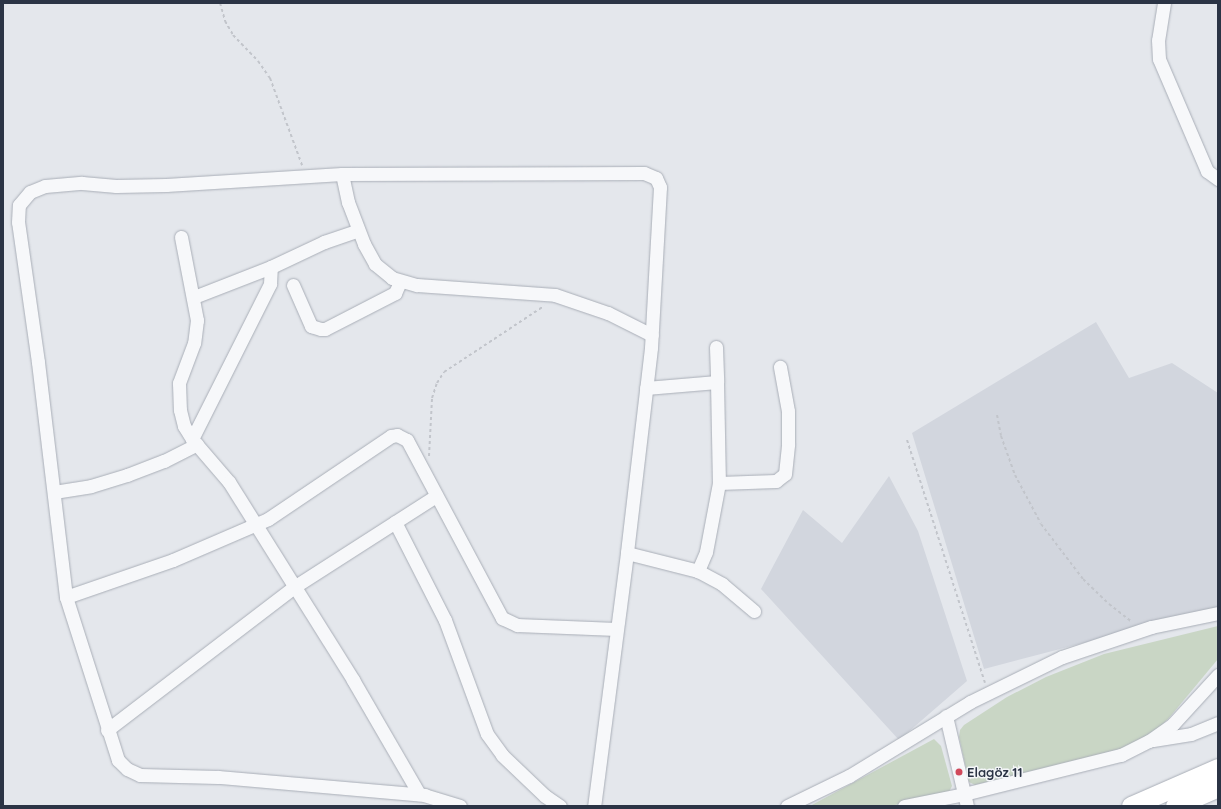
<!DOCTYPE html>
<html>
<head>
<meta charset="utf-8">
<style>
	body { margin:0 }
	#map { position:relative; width:1221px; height:809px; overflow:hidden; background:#e4e7ec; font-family:Quicksand,sans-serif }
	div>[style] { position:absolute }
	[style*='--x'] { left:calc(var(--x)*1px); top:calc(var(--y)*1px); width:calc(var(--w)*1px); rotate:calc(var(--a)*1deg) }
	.built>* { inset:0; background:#d2d6de }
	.green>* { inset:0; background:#c9d6c5 }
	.path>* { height:2px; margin-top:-1px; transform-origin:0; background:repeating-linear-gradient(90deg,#c2c5cb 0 3px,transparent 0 6px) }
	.roads { filter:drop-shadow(0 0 1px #a9aeb7) drop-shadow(0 0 1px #a9aeb7) }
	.minor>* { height:13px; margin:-6.5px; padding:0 6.5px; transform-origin:6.5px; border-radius:6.5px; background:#f7f8fa }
	.highway>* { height:19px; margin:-9.5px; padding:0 9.5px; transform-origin:9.5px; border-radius:9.5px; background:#fff }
	.dots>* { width:11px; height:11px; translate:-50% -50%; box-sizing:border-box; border:2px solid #f4f6f9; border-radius:50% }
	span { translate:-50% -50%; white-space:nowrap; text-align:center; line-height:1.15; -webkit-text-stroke:3px #f4f6f9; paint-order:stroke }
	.poi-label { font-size:13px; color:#2b3445; font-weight:700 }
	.left { translate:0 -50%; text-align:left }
	.frame { position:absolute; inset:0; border:4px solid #2b3445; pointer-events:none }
</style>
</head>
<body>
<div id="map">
	<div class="built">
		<i style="clip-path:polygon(1096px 322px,1129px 378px,1172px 363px,1218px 393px,1218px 611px,1148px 626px,984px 669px,912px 433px)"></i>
		<i style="clip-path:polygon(889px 476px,918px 531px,967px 681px,899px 740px,761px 589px,803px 510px,842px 543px)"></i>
	</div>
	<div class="green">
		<i style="clip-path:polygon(1218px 626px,1218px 659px,1169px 718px,1160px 727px,1128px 747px,975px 785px,969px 782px,959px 737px,960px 730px,964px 725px,1007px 697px,1046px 677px,1104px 654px)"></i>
		<i style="clip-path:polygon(934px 739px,941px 746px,952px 786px,948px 794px,890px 806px,810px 806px)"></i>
	</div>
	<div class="path">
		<i style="--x:220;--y:3;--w:19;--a:74"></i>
		<i style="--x:225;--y:21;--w:16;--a:60"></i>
		<i style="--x:233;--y:35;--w:36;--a:46"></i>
		<i style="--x:258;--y:61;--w:21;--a:55"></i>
		<i style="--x:270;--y:78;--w:93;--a:69.8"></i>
		<i style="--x:997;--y:415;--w:21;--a:79"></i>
		<i style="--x:1001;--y:436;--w:41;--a:70.3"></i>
		<i style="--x:1015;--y:475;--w:55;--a:62"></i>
		<i style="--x:1041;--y:524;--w:69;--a:52.6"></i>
		<i style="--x:1083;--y:579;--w:36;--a:44"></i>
		<i style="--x:1109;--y:604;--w:29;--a:38"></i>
		<i style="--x:907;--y:440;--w:255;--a:72.2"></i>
		<i style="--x:429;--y:456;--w:58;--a:-87"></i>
		<i style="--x:432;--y:398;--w:16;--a:-72"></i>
		<i style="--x:437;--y:383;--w:13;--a:-58"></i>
		<i style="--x:444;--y:372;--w:120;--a:-33.4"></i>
	</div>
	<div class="roads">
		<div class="minor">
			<i style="--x:1164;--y:3;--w:37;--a:99"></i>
			<i style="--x:1158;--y:40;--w:19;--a:87"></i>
			<i style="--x:1159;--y:59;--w:122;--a:66.8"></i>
			<i style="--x:1207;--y:171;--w:14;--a:36"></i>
			<i style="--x:342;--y:174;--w:29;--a:78"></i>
			<i style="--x:348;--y:202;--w:45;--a:69.1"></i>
			<i style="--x:364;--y:244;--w:23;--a:61"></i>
			<i style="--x:375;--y:264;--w:22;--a:39"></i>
			<i style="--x:392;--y:278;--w:26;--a:16"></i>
			<i style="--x:417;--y:285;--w:138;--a:4.1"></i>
			<i style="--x:555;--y:295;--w:56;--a:18.8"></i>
			<i style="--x:608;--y:313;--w:49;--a:26.6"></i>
			<i style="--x:181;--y:237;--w:85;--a:79.1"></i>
			<i style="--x:197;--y:320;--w:23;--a:97"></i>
			<i style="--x:194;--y:343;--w:43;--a:110.6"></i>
			<i style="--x:179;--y:383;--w:27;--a:88"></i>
			<i style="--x:180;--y:410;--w:16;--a:76"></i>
			<i style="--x:184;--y:426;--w:15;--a:58"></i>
			<i style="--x:192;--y:439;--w:57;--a:49.3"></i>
			<i style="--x:229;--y:482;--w:234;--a:57.9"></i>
			<i style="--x:353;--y:680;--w:132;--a:59.9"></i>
			<i style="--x:293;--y:285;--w:45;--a:66.3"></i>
			<i style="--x:311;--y:326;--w:10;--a:17"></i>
			<i style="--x:321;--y:329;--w:4;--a:0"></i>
			<i style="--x:325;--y:329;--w:79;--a:-27.2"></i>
			<i style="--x:395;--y:293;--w:12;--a:-66"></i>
			<i style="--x:194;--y:297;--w:83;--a:-21.3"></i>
			<i style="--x:271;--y:267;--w:59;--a:-25.3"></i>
			<i style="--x:324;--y:242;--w:36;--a:-19"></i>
			<i style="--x:716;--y:347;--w:35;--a:88"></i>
			<i style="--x:646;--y:388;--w:71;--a:-4.8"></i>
			<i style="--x:717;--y:382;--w:101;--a:88.9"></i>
			<i style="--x:719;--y:483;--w:70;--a:100.7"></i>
			<i style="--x:706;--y:552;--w:21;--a:113"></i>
			<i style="--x:192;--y:439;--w:174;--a:-63.3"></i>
			<i style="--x:270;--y:284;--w:17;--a:-87"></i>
			<i style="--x:719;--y:483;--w:57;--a:-2"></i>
			<i style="--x:776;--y:481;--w:11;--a:-38"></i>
			<i style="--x:785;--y:474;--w:30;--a:-84"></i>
			<i style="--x:788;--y:444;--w:33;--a:-90"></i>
			<i style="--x:788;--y:411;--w:45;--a:-100.3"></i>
			<i style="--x:54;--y:492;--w:37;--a:-9"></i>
			<i style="--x:91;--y:486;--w:38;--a:-17"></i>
			<i style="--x:127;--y:475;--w:40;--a:-21"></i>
			<i style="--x:164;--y:461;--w:37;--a:-27"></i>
			<i style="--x:395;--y:522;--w:110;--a:63"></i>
			<i style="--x:445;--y:620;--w:121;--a:69.8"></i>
			<i style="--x:487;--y:734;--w:26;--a:54"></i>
			<i style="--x:502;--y:755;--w:59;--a:43.6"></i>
			<i style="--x:545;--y:796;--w:18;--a:34"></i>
			<i style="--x:627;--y:553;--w:73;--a:14.2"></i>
			<i style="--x:698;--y:571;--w:27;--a:28"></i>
			<i style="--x:722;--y:584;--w:42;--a:40.2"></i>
			<i style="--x:66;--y:597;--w:113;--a:-19.1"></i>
			<i style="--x:173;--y:560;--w:103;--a:-23.3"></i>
			<i style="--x:268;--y:519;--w:148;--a:-34"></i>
			<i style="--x:391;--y:436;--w:6;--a:-9"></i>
			<i style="--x:397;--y:435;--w:11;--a:27"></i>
			<i style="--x:407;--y:440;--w:202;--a:61.9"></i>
			<i style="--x:502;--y:618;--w:17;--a:25"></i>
			<i style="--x:517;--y:625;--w:99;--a:2.3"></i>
			<i style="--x:946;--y:716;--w:92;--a:76.9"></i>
			<i style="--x:107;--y:730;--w:235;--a:-37.4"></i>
			<i style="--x:294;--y:587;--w:169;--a:-32.7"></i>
			<i style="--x:1153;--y:740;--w:38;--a:-9"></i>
			<i style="--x:1191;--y:734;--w:29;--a:-22"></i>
			<i style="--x:460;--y:806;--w:37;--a:-163"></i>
			<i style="--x:425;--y:795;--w:208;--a:-175"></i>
			<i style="--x:218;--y:777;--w:78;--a:-178.5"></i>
			<i style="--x:140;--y:775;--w:14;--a:-155"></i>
			<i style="--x:127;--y:769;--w:13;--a:-135"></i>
			<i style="--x:118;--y:760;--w:171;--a:-107.7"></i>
			<i style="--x:66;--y:597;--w:237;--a:-96.8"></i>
			<i style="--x:38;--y:362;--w:141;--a:-98.1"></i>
			<i style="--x:18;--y:222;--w:17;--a:-87"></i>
			<i style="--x:19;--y:205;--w:17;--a:-50"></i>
			<i style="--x:30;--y:192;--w:16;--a:-22"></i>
			<i style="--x:45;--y:186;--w:37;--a:-5"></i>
			<i style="--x:82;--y:183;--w:34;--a:5"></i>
			<i style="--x:116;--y:186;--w:50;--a:-1.1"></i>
			<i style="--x:166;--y:185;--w:176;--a:-3.6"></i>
			<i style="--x:342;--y:174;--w:302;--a:-0.2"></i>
			<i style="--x:644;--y:173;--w:13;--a:23"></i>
			<i style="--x:656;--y:178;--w:10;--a:66"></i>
			<i style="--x:660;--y:187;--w:161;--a:93.2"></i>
			<i style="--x:651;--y:348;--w:206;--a:96.7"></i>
			<i style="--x:627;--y:553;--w:255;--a:97.4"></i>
			<i style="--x:787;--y:806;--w:69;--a:-25.8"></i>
			<i style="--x:849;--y:776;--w:142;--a:-31.4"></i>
			<i style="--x:970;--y:702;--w:102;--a:-26.1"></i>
			<i style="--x:1062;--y:657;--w:94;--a:-18.6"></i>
			<i style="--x:1151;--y:627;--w:68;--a:-11.8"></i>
			<i style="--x:904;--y:806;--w:61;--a:-11.3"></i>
			<i style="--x:964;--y:794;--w:162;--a:-14"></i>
			<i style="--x:1121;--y:755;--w:31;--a:-27"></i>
			<i style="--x:1149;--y:741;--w:29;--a:-35"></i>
			<i style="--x:1173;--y:724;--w:67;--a:-47.4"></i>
		</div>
		<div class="highway">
			<i style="--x:1131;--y:806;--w:95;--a:-23.6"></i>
			<i style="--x:1175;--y:806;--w:47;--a:-23.8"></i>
		</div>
	</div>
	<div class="dots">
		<i style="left:959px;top:772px;background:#d1495b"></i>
	</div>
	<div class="poi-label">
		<span class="left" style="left:967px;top:772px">Elagöz 11</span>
	</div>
	<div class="frame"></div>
</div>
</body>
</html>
